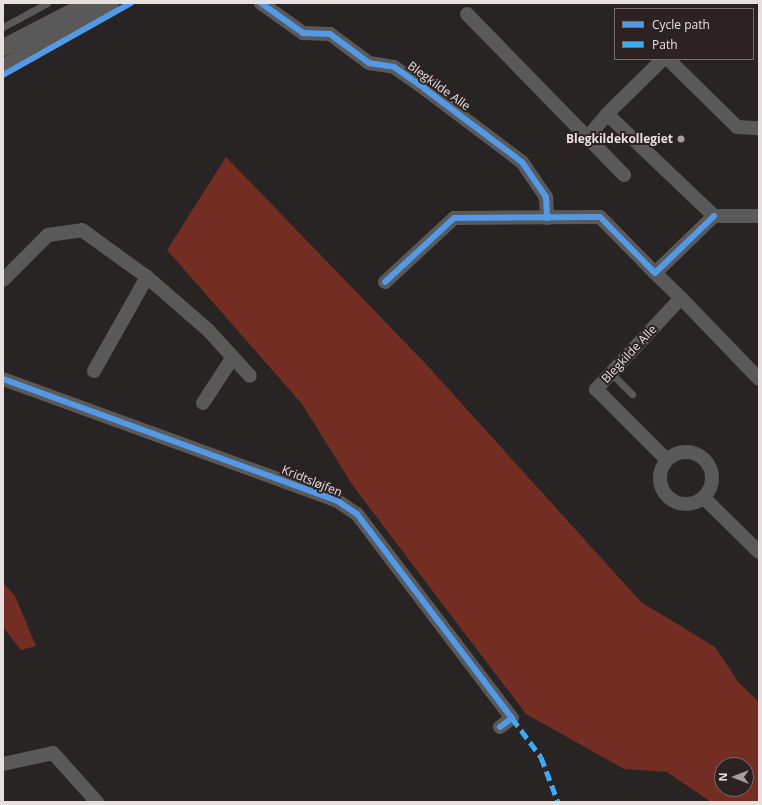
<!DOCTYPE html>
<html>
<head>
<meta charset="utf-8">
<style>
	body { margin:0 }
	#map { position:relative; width:762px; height:805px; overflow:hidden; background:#292424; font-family:"Open Sans",sans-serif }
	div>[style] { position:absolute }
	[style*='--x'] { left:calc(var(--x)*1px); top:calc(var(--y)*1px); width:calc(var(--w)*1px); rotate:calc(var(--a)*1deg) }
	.forest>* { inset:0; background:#732d23 }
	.service>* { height:7px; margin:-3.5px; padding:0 3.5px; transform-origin:3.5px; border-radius:3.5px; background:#585958 }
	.minor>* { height:14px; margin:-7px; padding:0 7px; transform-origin:7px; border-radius:7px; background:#585958 }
	.minor>.ring { margin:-7px; padding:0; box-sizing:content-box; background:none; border:14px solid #585958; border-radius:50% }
	.tertiary>* { height:17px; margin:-8.5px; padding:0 8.5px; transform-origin:8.5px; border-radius:8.5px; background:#585958 }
	.quiet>* { height:5px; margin-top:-2.5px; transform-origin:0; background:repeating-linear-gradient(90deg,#3fa9f5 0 10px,transparent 0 15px) }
	.cycleway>* { height:6px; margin:-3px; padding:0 3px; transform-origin:3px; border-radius:3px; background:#5399e6 }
	.dots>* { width:11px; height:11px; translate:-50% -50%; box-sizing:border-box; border:2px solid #2c2221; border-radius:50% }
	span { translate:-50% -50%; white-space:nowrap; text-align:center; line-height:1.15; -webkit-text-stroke:4px #2c2221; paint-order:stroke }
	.street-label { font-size:12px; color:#e7e0df }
	.poi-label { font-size:12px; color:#e7e0df; font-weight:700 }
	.right { translate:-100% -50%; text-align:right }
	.frame { position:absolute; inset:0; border:4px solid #e7e0df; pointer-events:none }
	.legend { position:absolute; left:614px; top:8px; width:140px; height:52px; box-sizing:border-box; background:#2c2221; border:1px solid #776e6d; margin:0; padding:5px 7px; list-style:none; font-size:12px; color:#e7e0df }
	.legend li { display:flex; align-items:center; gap:8px; height:20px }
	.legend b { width:20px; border:1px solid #776e6d }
	.north { position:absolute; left:714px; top:757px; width:40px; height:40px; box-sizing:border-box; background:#2c2221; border:1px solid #776e6d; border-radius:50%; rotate:270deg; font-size:11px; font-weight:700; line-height:16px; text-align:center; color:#e7e0df }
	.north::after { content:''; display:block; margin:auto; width:14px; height:18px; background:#a49e9e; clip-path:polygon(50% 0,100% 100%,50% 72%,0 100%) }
</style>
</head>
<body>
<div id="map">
	<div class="forest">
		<i style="clip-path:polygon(evenodd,226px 157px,424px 362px,641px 602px,715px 647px,739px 683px,759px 702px,759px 802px,711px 802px,667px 772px,624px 769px,526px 714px,353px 486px,302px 404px,167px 250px,226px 157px,722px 765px,746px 765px,746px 789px,722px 789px,722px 765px)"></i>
		<i style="clip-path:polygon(3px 583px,15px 596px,36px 646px,21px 650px,3px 627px)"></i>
	</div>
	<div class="service">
		<i style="--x:3;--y:27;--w:50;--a:-28.6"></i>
		<i style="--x:611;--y:373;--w:30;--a:45"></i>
	</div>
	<div class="minor">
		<i style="--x:261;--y:3;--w:52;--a:35.5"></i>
		<i style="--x:303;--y:33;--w:27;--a:2"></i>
		<i style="--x:330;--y:34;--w:49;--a:36.6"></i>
		<i style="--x:369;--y:63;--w:25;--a:9"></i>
		<i style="--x:394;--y:67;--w:38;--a:35"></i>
		<i style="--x:425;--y:89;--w:121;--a:37"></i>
		<i style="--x:522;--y:162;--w:42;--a:55.6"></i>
		<i style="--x:546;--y:197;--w:21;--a:87"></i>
		<i style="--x:467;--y:14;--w:225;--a:45.7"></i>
		<i style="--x:663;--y:59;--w:78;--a:135.5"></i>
		<i style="--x:607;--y:114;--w:148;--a:43.6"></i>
		<i style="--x:714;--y:216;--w:45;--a:0"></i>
		<i style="--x:668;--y:59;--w:97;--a:44.6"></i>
		<i style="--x:737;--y:127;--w:22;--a:3"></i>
		<i style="--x:588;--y:137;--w:30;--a:-50"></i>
		<i style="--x:655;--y:273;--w:36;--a:44"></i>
		<i style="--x:681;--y:298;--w:125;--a:133"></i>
		<i style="--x:596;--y:389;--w:100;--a:45"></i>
		<i style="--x:3;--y:280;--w:64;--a:-45"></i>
		<i style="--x:48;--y:235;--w:34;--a:-8"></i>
		<i style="--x:82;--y:230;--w:80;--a:35.9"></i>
		<i style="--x:147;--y:277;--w:81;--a:41"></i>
		<i style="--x:208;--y:330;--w:62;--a:47.6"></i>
		<i style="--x:385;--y:282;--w:94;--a:-42.8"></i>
		<i style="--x:454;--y:218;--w:146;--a:-0.4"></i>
		<i style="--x:600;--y:217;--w:78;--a:45.5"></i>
		<i style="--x:655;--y:273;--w:82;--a:-44"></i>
		<i style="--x:681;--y:298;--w:112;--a:46.1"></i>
		<i style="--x:94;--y:371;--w:108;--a:-60.6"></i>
		<i style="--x:3;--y:379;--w:354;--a:20"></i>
		<i style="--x:336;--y:500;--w:25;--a:34"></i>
		<i style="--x:357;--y:514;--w:256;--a:52.8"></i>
		<i style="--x:512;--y:718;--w:15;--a:143"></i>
		<i style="--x:203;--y:403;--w:55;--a:-56.9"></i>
		<i class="ring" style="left:660px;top:452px;width:38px;height:38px"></i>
		<i style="--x:704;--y:498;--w:77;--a:44.5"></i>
		<i style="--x:3;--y:764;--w:51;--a:-12.4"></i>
		<i style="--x:53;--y:753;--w:66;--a:48.1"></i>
	</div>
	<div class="tertiary">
		<i style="--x:3;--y:47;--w:96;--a:-27.4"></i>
		<i style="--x:3;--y:67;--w:125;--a:-30.9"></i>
	</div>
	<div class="quiet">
		<i style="--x:512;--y:718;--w:49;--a:53.4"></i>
		<i style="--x:541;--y:757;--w:48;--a:69.3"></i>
	</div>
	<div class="cycleway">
		<i style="--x:261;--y:3;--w:52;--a:35.5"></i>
		<i style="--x:303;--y:33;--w:27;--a:2"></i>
		<i style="--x:330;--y:34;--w:49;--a:36.6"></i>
		<i style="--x:369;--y:63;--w:25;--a:9"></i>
		<i style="--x:394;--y:67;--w:38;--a:35"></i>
		<i style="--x:425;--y:89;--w:121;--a:37"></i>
		<i style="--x:522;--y:162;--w:42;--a:55.6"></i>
		<i style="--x:546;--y:197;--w:21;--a:87"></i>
		<i style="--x:3;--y:75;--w:147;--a:-29.4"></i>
		<i style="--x:385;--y:282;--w:94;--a:-42.8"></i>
		<i style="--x:454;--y:218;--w:146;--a:-0.4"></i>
		<i style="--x:600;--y:217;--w:78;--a:45.5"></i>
		<i style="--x:655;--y:273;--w:82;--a:-44"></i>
		<i style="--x:3;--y:379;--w:354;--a:20"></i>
		<i style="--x:336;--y:500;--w:25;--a:34"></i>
		<i style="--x:357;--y:514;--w:256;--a:52.8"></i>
		<i style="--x:512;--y:718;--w:15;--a:143"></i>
	</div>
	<div class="dots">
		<i style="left:681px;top:139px;background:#a49e9e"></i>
	</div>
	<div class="street-label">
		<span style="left:439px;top:86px;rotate:36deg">Blegkilde Alle</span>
		<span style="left:629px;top:354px;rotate:-47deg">Blegkilde Alle</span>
		<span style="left:312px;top:481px;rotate:22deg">Kridtsløjfen</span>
	</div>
	<div class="poi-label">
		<span class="right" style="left:673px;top:139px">Blegkildekollegiet</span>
	</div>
	<div class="frame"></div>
	<ul class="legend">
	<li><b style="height:5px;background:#5399e6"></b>Cycle path</li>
	<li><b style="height:5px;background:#3fa9f5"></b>Path</li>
	</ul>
	<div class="north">N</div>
</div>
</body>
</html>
